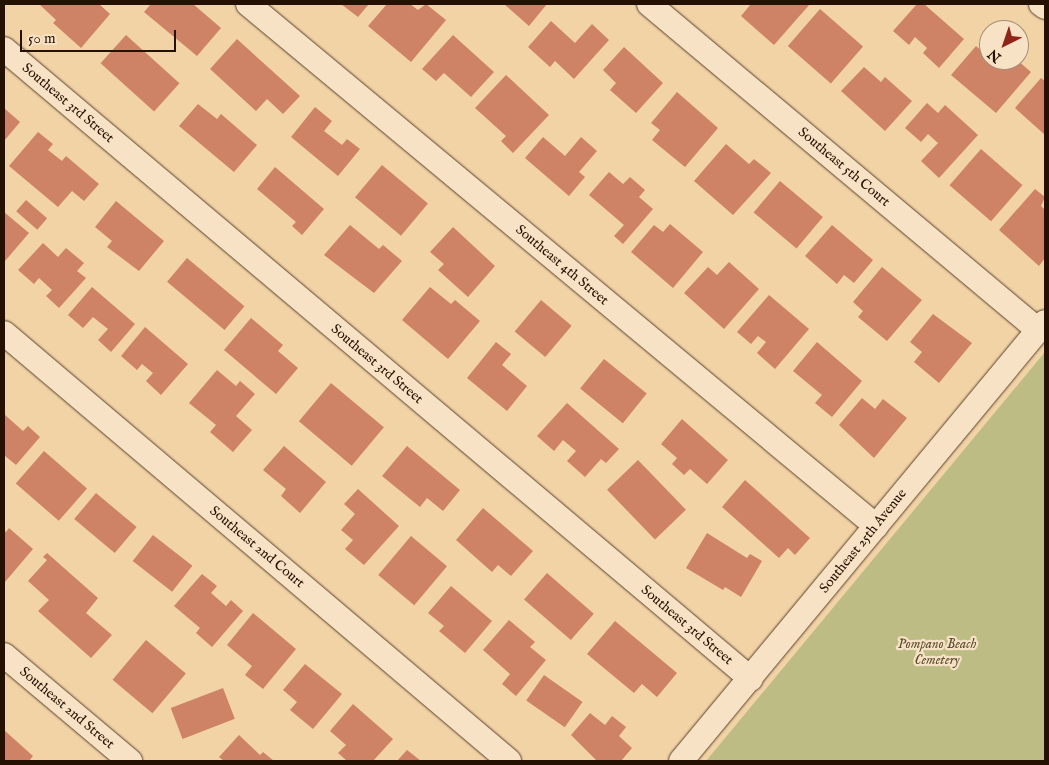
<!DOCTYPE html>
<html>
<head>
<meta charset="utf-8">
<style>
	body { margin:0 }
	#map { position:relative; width:1049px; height:765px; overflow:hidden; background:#f2d3a6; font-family:"IM FELL English",serif }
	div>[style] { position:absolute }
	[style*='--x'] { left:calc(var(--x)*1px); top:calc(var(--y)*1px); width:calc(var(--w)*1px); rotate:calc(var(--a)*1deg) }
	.green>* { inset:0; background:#bdbc85 }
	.building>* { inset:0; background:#ce8266; transform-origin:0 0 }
	.roads { filter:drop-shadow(0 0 1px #58422a) drop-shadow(0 0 1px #58422a) }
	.minor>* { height:24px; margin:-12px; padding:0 12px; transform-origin:12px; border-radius:12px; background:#f7e2c5 }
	span { translate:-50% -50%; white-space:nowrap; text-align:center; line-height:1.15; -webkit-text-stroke:4.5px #f7e2c5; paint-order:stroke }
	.street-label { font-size:14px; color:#251101 }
	.park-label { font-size:14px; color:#5a4d2f; font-style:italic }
	.frame { position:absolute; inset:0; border:5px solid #251101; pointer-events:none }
	.north { position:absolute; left:979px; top:20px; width:50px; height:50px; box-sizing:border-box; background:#f7e2c5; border:1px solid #a38e77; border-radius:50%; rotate:221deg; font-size:14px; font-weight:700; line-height:20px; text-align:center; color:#251101 }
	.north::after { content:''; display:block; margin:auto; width:18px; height:22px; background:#8f2418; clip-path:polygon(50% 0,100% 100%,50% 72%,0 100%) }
	.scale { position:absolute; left:20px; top:30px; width:156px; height:22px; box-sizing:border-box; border:2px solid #251101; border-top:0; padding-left:6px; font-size:15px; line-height:18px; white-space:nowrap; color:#251101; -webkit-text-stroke:4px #f7e2c5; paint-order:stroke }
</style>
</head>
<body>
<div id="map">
	<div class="green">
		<i style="clip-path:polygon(1045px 352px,1045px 761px,706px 761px)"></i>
	</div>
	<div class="building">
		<i style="clip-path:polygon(39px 4px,99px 4px,110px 14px,81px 48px,53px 23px,56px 20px)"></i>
		<i style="clip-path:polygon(151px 4px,193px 4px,221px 28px,197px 56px,144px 12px)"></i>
		<i style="clip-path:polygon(341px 4px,369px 4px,358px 17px)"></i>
		<i style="clip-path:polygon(387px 4px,410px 4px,418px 10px,426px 4px,446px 20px,411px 62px,368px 26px)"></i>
		<i style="clip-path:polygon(504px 4px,547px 4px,529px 26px)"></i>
		<i style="clip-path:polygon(751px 4px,810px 4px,774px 45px,741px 16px)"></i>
		<i style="clip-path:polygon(917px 4px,924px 4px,964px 39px,939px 68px,923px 53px,927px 48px,915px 37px,909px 45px,893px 31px)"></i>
		<i style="left:820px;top:9px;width:57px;height:49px;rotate:41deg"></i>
		<i style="clip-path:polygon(551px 21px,575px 43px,592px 24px,609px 40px,574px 79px,555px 61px,550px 67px,528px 47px)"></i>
		<i style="left:126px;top:35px;width:72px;height:38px;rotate:42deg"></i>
		<i style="clip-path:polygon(453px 35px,494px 72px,471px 97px,444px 73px,436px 81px,422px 69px)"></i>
		<i style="clip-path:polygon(237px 39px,300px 96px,283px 114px,267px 99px,256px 111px,210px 69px)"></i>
		<i style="clip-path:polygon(976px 46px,1002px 68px,1008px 60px,1017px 60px,1031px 72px,996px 113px,951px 75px)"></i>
		<i style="clip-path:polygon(624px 47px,663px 83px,636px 113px,610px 90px,616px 83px,603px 70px)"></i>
		<i style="clip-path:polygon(864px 67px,881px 82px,885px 77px,912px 101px,885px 131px,841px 91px)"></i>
		<i style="clip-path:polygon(506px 75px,549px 115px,513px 153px,501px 141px,506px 136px,475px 108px)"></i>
		<i style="clip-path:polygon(1041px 78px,1045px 81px,1045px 135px,1015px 108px)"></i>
		<i style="clip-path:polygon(677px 92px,718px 128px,685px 167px,652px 140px,660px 130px,651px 123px)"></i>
		<i style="clip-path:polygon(927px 103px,938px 113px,945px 105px,978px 135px,939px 178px,921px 161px,938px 143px,928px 134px,921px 142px,905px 128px)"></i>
		<i style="clip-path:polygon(198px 104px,217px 119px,221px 114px,257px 145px,234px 172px,179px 126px)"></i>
		<i style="clip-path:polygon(315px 107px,332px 121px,324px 131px,342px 145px,347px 139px,360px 149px,338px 176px,291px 137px)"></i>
		<i style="clip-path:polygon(4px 108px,20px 122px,4px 141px)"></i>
		<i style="clip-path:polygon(38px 132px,53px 144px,48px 150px,62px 161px,66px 156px,99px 184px,84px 201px,72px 191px,58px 207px,9px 166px)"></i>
		<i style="clip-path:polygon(543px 137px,565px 156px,581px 137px,597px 151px,579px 172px,585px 177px,569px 196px,525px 158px)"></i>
		<i style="clip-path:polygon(726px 144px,749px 164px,754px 159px,771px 173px,733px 215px,694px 181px)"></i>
		<i style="left:981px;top:149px;width:55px;height:48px;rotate:41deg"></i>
		<i style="left:382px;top:165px;width:60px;height:42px;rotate:40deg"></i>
		<i style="clip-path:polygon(275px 167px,324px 209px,302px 235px,292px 226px,296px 222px,257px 189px)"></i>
		<i style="clip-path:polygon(609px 172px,623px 184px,630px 177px,645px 190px,639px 197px,653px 209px,623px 244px,614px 236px,624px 225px,589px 195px)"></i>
		<i style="left:780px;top:181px;width:56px;height:41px;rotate:40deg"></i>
		<i style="clip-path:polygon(1035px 189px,1045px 197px,1041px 206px,1045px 210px,1045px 258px,1039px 266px,999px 230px)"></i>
		<i style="left:26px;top:200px;width:28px;height:15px;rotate:41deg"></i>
		<i style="clip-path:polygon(116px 201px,164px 241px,139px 271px,107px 247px,112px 241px,95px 227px)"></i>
		<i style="clip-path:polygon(4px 212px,29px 233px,5px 261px,4px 260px)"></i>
		<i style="clip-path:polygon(670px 224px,703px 252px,673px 288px,631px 252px,654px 225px,663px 232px)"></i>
		<i style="clip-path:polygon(350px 225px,379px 249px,383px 245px,402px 261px,374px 293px,324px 255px)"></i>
		<i style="clip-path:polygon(832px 225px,873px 260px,854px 283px,844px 275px,837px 284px,805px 256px)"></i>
		<i style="clip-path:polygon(453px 227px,495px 266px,468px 297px,438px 270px,444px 264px,430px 252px)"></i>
		<i style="clip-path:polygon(43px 243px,58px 257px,66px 248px,84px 263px,77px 271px,86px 278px,59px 308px,46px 296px,52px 290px,39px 278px,34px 284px,18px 270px)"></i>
		<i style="left:187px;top:258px;width:75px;height:31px;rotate:40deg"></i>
		<i style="clip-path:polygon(729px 262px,759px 289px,724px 329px,684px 293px,708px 267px,717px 275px)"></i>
		<i style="clip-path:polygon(882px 267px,922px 300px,887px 341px,858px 317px,863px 311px,853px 302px)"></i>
		<i style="clip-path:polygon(92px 287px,135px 324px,111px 352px,98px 340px,108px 329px,93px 317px,83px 328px,68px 315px)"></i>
		<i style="clip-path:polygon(430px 287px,451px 304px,455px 300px,480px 321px,448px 359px,402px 320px)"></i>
		<i style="clip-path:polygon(769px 295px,809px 329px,775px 369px,757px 353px,766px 342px,758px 336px,751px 344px,737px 332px)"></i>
		<i style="left:541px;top:300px;width:40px;height:41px;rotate:40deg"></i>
		<i style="clip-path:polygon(933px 314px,972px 343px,939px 383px,914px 362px,922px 352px,910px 342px)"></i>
		<i style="clip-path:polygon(251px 318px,283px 345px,278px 351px,298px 368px,276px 394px,224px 350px)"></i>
		<i style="clip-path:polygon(145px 327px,188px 364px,161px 395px,146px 381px,153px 373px,142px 364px,137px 370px,121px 356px)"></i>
		<i style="clip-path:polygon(496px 342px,511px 354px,502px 365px,527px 386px,507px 411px,467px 378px)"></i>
		<i style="clip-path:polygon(817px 342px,862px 381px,832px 417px,815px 403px,822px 395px,793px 371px)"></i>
		<i style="left:604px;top:359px;width:55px;height:38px;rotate:39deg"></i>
		<i style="clip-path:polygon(217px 370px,236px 386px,240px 381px,255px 394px,236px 416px,252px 430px,233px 452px,210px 432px,216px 425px,189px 403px)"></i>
		<i style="left:331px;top:383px;width:69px;height:50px;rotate:40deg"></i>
		<i style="clip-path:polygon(862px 398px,875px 409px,883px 399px,907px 418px,874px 458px,839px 425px)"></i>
		<i style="clip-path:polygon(567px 403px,619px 449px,606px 463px,601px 459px,585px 477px,567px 461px,576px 451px,563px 440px,554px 451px,537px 436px)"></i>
		<i style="clip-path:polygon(4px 414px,23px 431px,28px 426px,40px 437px,16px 465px,4px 455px)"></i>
		<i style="clip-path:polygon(682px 419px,728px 460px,707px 484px,690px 469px,684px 475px,672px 464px,677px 458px,661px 444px)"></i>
		<i style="clip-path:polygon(284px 446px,326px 482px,300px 513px,281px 496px,286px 489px,263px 470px)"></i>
		<i style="clip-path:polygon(407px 446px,460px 490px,443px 511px,427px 498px,420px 507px,382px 476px)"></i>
		<i style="left:44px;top:451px;width:57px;height:43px;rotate:41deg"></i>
		<i style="left:638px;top:460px;width:69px;height:43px;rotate:46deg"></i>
		<i style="clip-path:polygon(745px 480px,810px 538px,795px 555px,788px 548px,779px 558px,722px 507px)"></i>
		<i style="clip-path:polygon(358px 489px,399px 526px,364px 565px,345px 549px,353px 540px,341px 530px,355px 514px,344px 504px)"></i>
		<i style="left:96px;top:493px;width:53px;height:34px;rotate:40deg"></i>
		<i style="clip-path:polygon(483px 508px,533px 551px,511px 576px,498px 565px,492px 572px,456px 540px)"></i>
		<i style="clip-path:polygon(9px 528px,33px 549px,5px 582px,4px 530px,6px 532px)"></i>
		<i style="clip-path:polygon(707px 533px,747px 558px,750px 554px,762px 561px,741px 597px,725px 587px,723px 590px,686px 568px)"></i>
		<i style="left:153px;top:535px;width:50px;height:33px;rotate:38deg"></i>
		<i style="left:411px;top:536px;width:47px;height:51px;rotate:40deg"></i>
		<i style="clip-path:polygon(47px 553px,98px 598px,86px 613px,112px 635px,91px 658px,38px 611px,49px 600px,28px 581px,47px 560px,43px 557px)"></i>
		<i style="left:547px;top:573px;width:62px;height:35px;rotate:41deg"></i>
		<i style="clip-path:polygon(202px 574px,217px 586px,211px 593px,226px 606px,231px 600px,243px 611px,212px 647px,196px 633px,200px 628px,174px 606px)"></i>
		<i style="clip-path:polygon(451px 586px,492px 621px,465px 653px,439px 631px,444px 626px,428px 613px)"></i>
		<i style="clip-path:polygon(253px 613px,296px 649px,263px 689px,245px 675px,252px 666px,227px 645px)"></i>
		<i style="clip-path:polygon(509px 620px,535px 642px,530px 647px,546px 660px,516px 696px,502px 684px,510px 674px,483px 650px)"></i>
		<i style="clip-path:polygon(615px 621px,677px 673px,657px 697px,642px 684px,634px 693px,587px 654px)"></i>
		<i style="left:146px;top:640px;width:52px;height:52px;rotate:40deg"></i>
		<i style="clip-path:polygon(305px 664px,342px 694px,313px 729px,290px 710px,297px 702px,283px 690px)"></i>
		<i style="left:544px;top:675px;width:47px;height:31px;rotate:35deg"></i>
		<i style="left:223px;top:688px;width:33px;height:56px;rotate:69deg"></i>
		<i style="clip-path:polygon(353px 704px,393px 739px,373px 761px,347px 761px,338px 753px,346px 745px,330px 731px)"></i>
		<i style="clip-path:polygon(590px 713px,605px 725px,612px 716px,626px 727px,619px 736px,632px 748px,621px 761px,597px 761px,571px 735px)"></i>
		<i style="clip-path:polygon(4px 730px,33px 756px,29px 761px,4px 761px)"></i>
		<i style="clip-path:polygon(239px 735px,260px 755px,263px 752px,274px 761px,224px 761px,219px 757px)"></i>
		<i style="clip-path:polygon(407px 750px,421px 761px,397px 761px)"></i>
	</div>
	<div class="roads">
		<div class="minor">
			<i style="--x:248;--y:4;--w:817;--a:39.73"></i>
			<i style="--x:649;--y:4;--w:508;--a:39.96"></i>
			<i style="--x:1041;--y:4;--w:5;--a:37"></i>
			<i style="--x:4;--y:49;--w:977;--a:40.14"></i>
			<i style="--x:4;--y:333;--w:662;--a:40.28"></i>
			<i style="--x:4;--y:655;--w:165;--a:40.1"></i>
			<i style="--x:681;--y:761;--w:570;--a:-50.34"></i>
		</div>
	</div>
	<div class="street-label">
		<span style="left:68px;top:103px;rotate:40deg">Southeast 3rd Street</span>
		<span style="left:844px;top:167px;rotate:40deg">Southeast 5th Court</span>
		<span style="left:562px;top:265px;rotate:40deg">Southeast 4th Street</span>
		<span style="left:377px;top:364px;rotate:40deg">Southeast 3rd Street</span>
		<span style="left:863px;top:541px;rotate:-51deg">Southeast 25th Avenue</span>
		<span style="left:257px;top:547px;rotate:40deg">Southeast 2nd Court</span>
		<span style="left:687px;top:625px;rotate:40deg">Southeast 3rd Street</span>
		<span style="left:67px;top:708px;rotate:40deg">Southeast 2nd Street</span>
	</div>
	<div class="park-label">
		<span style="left:937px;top:652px">Pompano Beach<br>Cemetery</span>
	</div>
	<div class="frame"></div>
	<div class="north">N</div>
	<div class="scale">50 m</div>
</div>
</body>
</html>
